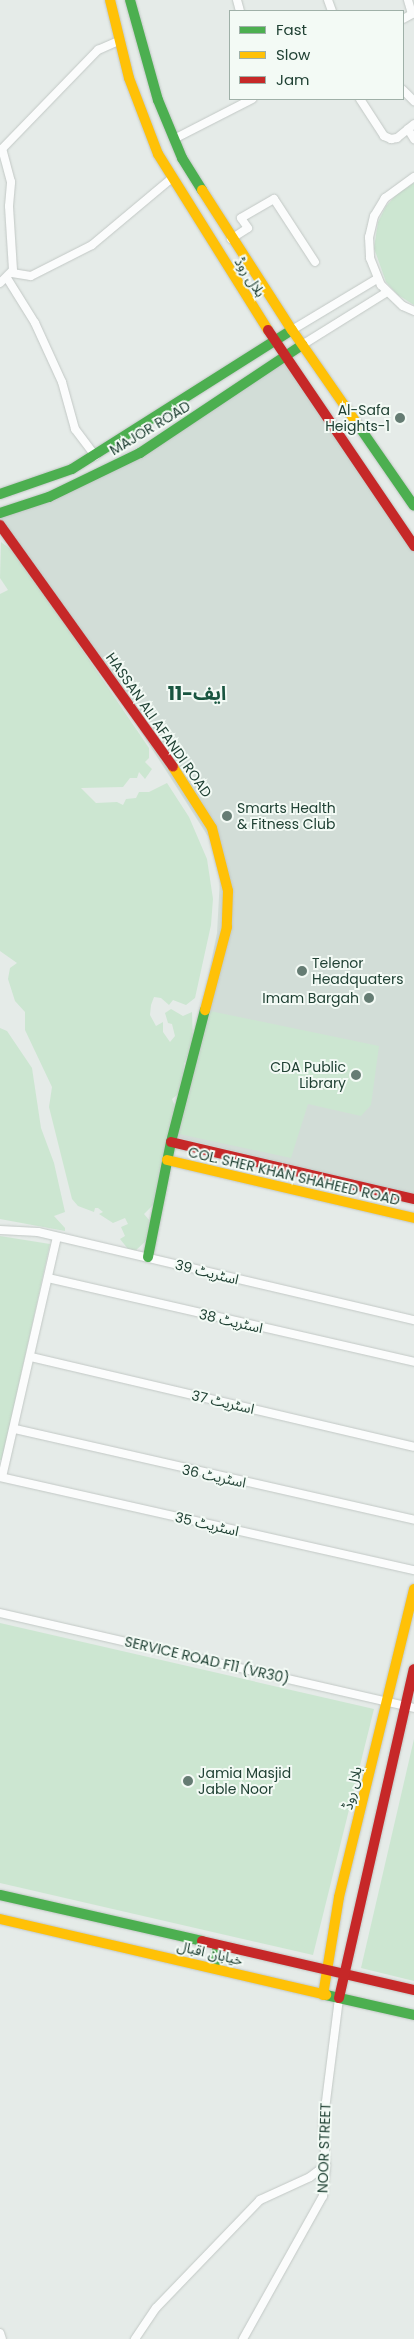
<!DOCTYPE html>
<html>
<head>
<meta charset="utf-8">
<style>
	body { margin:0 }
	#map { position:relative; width:414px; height:2339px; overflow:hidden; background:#e5ebe8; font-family:Poppins,"Noto Sans Arabic",sans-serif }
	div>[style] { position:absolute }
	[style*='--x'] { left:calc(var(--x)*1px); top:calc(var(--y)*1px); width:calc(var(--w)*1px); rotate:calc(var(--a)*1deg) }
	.built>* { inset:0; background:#d2ddd7 }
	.green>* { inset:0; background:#cce6d1 }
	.roads { filter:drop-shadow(0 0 1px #c2c8c5) drop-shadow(0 0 1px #c2c8c5) }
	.street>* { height:8px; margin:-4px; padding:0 4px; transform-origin:4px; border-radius:4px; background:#fbfcfc }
	.fast>* { height:10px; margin:-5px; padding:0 5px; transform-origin:5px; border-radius:5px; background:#4caf50 }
	.slow>* { height:10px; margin:-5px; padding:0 5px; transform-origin:5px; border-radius:5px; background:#ffc107 }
	.jam>* { height:10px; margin:-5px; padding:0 5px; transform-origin:5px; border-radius:5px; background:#c62828 }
	.dots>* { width:14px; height:14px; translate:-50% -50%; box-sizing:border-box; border:2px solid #f3faf5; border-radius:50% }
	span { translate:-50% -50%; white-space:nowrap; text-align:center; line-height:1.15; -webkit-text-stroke:4px #f3faf5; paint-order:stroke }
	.street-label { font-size:14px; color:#204134 }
	.poi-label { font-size:14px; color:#204134 }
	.right { translate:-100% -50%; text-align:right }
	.left { translate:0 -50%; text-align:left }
	.district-label { font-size:19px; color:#195540; font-weight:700 }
	.legend { position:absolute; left:229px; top:10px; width:175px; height:90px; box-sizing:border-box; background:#f3faf5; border:1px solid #9fb0a8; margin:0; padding:6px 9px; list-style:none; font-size:15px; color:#204134 }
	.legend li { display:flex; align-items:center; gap:10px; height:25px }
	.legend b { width:25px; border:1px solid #9fb0a8 }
</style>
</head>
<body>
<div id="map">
	<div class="built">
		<i style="clip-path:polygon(287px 358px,414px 549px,414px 1194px,176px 1137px,217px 933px,220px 878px,211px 841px,87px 647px,0 525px,0 515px,102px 471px)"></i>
	</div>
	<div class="green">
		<i style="clip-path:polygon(414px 183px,414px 305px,398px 295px,386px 282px,374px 248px,378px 222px,386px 206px,398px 193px)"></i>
		<i style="clip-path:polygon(1px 542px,17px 554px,149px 748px,149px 758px,145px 762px,152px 769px,145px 779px,139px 772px,137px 778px,130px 778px,123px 787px,81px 788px,96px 803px,117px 802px,123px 805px,126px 799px,136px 798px,139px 792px,149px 792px,167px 783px,189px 817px,207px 859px,213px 899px,211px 925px,195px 998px,186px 1005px,173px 1000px,169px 1005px,161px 998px,154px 997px,151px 1005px,150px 1015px,156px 1026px,163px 1022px,163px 1032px,170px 1042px,175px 1036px,172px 1024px,168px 1023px,165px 1013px,171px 1009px,183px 1016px,192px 1012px,193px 1042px,184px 1064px,182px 1091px,172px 1099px,176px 1109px,155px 1203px,144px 1214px,150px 1221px,147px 1240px,135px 1251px,128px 1249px,120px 1239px,125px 1236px,121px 1227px,128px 1224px,125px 1218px,113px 1223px,99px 1214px,103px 1212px,98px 1208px,95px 1208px,94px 1212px,78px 1206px,72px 1199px,49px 1107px,52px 1087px,25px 1030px,25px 1012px,15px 1001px,8px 979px,10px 968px,17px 963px,0 951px,0 594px,8px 590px,0 578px)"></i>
		<i style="clip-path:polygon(210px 1011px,379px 1046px,371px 1105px,361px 1116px,308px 1104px,291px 1158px,179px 1134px)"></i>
		<i style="clip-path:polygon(0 1028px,7px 1031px,32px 1068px,41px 1128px,54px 1163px,65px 1212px,54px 1216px,65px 1228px,65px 1231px,0 1219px)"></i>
		<i style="clip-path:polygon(0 1236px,50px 1244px,2px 1460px,0 1460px)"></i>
		<i style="clip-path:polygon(0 1623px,374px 1709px,313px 1955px,0 1883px)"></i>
		<i style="clip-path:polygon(414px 1739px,414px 1981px,361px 1968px)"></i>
	</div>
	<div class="roads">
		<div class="street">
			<i style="--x:237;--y:0;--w:11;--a:75"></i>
			<i style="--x:328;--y:0;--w:12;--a:70"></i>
			<i style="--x:403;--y:19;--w:10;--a:-29"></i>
			<i style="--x:412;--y:14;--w:15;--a:-106"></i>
			<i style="--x:403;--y:90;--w:16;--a:45"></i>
			<i style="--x:360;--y:99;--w:44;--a:57"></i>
			<i style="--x:384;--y:136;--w:8;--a:23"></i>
			<i style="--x:391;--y:139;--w:6;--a:-9"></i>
			<i style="--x:397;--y:138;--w:22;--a:-39"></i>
			<i style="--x:408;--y:129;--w:12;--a:59"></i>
			<i style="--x:174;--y:139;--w:88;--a:-27.1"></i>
			<i style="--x:0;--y:151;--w:141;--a:-45.9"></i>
			<i style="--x:98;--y:50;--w:22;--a:-24"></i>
			<i style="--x:414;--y:177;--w:36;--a:144"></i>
			<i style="--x:385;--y:198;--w:21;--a:121"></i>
			<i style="--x:374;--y:216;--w:22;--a:103"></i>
			<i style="--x:369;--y:237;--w:21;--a:87"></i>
			<i style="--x:370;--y:258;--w:29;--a:68"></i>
			<i style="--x:381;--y:285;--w:30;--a:44"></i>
			<i style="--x:403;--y:306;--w:12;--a:24"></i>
			<i style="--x:231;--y:239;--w:20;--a:-33"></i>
			<i style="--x:248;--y:228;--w:12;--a:-125"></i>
			<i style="--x:241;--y:218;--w:38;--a:-30"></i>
			<i style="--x:274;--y:199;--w:75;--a:56.9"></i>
			<i style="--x:12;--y:273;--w:19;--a:9"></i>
			<i style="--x:31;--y:276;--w:68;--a:-26.9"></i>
			<i style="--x:92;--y:245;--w:104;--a:-39.9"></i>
			<i style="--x:7;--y:278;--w:53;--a:58.1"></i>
			<i style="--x:35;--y:323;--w:65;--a:65.4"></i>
			<i style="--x:62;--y:382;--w:49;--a:74.5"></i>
			<i style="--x:75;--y:429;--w:34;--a:53"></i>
			<i style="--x:0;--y:283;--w:18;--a:-45"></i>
			<i style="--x:13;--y:270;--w:64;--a:-93.6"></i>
			<i style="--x:9;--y:206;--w:24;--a:-85"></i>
			<i style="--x:11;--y:182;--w:34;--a:-105"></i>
			<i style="--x:292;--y:330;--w:99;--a:-31"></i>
			<i style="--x:302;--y:345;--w:100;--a:-31.9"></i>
			<i style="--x:0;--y:1230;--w:38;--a:3"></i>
			<i style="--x:38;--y:1232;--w:386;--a:13.2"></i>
			<i style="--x:48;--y:1278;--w:376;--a:12.9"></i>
			<i style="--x:31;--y:1357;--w:393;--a:13.2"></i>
			<i style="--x:15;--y:1429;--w:409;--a:12.8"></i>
			<i style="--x:0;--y:1477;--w:424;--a:12.7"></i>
			<i style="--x:2;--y:1477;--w:246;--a:-77.1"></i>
			<i style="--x:0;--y:1613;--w:425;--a:12.9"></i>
			<i style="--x:0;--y:2333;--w:6;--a:72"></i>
			<i style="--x:135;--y:2339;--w:37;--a:-56"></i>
			<i style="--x:156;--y:2308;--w:150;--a:-46.1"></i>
			<i style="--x:260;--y:2200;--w:55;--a:-24.7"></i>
			<i style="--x:310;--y:2177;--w:20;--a:-37"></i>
			<i style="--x:243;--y:2339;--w:164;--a:-60.8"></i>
			<i style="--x:323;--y:2196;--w:31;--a:-84"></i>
			<i style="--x:326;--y:2165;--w:40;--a:-94.3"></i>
			<i style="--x:323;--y:2125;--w:128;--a:-82.8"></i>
		</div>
		<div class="fast">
			<i style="--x:130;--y:0;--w:104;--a:74.4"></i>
			<i style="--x:158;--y:100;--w:63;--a:67.5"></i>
			<i style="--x:182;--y:158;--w:38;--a:58"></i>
			<i style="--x:358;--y:425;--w:98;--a:55.3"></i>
			<i style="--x:0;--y:494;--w:76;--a:-19.1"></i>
			<i style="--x:72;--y:469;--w:260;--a:-32.3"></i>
			<i style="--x:0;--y:513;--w:52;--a:-18.1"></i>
			<i style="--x:49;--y:497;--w:101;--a:-25.8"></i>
			<i style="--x:140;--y:453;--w:195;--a:-33.7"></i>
			<i style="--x:148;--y:1257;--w:117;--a:-78.7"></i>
			<i style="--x:171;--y:1142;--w:136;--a:-75.6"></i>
			<i style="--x:0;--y:1895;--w:207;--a:12.8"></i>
			<i style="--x:214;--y:1968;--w:23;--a:-80"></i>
			<i style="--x:326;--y:1995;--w:90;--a:12.8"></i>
		</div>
		<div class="slow">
			<i style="--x:110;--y:0;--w:80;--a:76.3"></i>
			<i style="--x:129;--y:78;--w:81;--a:69.1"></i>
			<i style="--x:158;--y:154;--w:208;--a:58"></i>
			<i style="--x:202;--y:190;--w:166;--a:57.3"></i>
			<i style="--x:292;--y:330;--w:116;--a:55.2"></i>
			<i style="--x:173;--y:767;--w:72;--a:57.4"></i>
			<i style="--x:212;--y:828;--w:65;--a:75.7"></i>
			<i style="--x:228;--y:891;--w:36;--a:92"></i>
			<i style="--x:227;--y:927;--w:86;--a:104.8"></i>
			<i style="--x:167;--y:1160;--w:254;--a:13.2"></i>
			<i style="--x:0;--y:1919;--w:335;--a:13.1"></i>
			<i style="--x:323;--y:1995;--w:99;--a:-80.7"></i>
			<i style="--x:339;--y:1897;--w:317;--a:-76.3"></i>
		</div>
		<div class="jam">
			<i style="--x:268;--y:330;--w:261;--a:55.9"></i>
			<i style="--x:0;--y:525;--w:297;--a:54.4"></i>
			<i style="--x:171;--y:1142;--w:250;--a:13.2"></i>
			<i style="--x:202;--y:1941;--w:218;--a:13"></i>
			<i style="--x:339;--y:1998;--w:337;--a:-77.2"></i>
		</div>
	</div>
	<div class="dots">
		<i style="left:400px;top:418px;background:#657c73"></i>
		<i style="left:227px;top:816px;background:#657c73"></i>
		<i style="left:302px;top:971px;background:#657c73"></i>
		<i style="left:369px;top:998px;background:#657c73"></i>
		<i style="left:356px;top:1075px;background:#657c73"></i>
		<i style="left:188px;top:1781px;background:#657c73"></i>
	</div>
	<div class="street-label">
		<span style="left:250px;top:277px;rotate:57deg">ہلال روڈ</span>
		<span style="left:150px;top:428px;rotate:-31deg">MAJOR ROAD</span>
		<span style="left:159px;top:725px;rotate:55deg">HASSAN ALI AFANDI ROAD</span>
		<span style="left:294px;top:1176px;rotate:13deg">COL. SHER KHAN SHAHEED ROAD</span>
		<span style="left:207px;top:1272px;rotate:14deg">اسٹریٹ 39</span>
		<span style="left:231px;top:1321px;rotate:13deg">اسٹریٹ 38</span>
		<span style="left:223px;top:1402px;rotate:13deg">اسٹریٹ 37</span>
		<span style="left:214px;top:1476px;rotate:12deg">اسٹریٹ 36</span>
		<span style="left:207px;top:1524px;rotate:13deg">اسٹریٹ 35</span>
		<span style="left:207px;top:1660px;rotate:13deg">SERVICE ROAD F11 (VR30)</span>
		<span style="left:352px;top:1788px;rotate:-77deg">ہلال روڈ</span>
		<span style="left:210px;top:1953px;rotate:13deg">خیابان اقبال</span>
		<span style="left:324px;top:2148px;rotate:-88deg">NOOR STREET</span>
	</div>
	<div class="poi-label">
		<span class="right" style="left:390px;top:418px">Al-Safa<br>Heights-1</span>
		<span class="left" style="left:237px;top:816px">Smarts Health<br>&amp; Fitness Club</span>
		<span class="left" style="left:312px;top:971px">Telenor<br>Headquaters</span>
		<span class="right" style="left:359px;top:998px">Imam Bargah</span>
		<span class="right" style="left:346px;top:1075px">CDA Public<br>Library</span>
		<span class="left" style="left:198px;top:1781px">Jamia Masjid<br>Jable Noor</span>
	</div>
	<div class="district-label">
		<span style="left:197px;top:694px">ایف-11</span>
	</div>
	<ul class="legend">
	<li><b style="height:6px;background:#4caf50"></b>Fast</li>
	<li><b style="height:6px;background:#ffc107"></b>Slow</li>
	<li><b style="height:6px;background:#c62828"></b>Jam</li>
	</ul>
</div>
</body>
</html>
